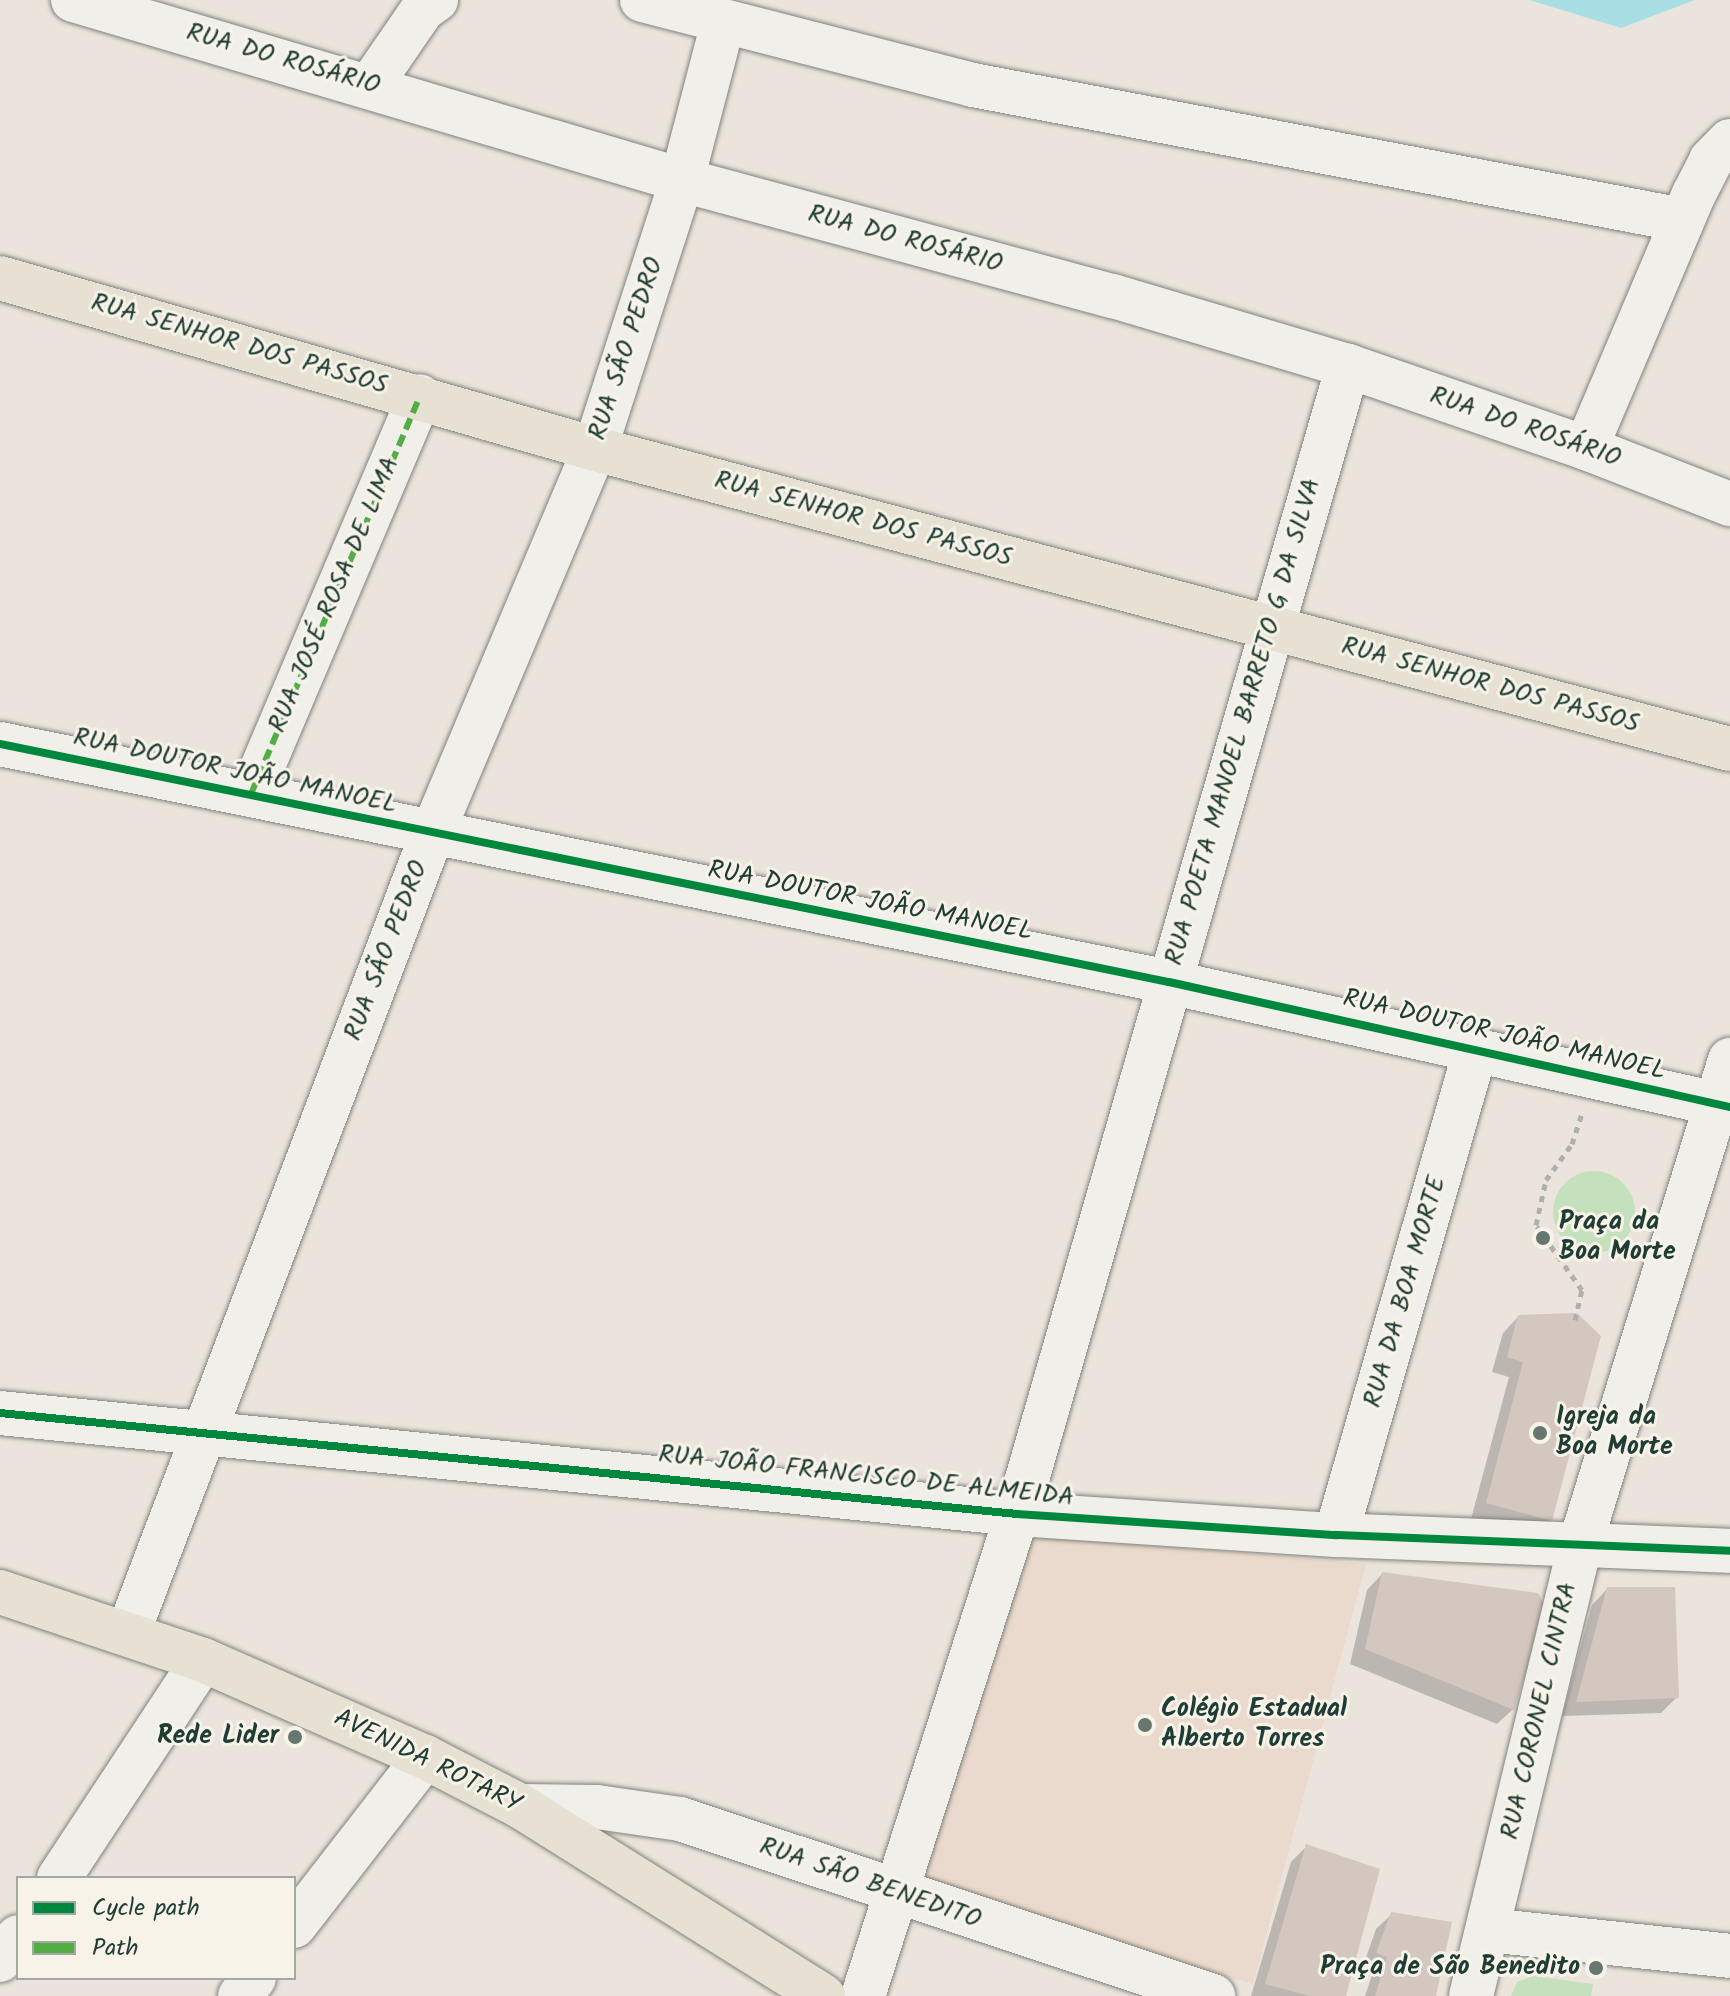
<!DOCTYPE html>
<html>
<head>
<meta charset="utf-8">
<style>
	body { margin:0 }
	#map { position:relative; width:1730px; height:1996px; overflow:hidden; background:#ebe4dc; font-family:Kalam,sans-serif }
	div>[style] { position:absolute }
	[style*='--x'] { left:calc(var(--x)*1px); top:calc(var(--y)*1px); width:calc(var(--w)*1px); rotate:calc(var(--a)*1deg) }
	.built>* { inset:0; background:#eadacd }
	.green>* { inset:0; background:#c5e0bc }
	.round { border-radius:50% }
	.water>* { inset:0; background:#a9dfe4 }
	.shadow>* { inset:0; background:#0003 }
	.building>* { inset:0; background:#d4c7bf }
	.path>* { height:5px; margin-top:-2.5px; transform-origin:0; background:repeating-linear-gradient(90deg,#afb0ac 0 6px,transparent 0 12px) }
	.roads { filter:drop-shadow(0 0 2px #80837d) drop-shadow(0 0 2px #80837d) }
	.minor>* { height:44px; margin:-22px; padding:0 22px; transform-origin:22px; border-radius:22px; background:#f1efea }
	.major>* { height:44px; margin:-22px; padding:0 22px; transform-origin:22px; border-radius:22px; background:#e7e1d3 }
	.quiet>* { height:6px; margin-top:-3px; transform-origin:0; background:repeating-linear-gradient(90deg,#52ad45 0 12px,transparent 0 18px) }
	.cycleway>* { height:8px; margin:-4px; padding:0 4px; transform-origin:4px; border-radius:4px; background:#00873e }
	.dots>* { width:22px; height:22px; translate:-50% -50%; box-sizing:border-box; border:4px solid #f7f3e8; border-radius:50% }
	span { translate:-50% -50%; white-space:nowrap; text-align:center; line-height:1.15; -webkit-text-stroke:6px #f7f3e8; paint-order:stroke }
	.street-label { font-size:26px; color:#1f3d34 }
	.poi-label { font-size:26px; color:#1f3d34; font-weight:700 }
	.left { translate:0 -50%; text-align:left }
	.right { translate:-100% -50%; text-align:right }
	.legend { position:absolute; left:16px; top:1876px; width:280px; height:104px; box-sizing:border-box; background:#f7f3e8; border:2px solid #a1aaa0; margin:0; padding:10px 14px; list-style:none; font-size:24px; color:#1f3d34 }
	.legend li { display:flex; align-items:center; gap:16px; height:40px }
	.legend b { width:40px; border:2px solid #a1aaa0 }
</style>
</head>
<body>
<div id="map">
	<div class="built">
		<i style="clip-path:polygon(1025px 1534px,1366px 1564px,1253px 1984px,920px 1887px)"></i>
	</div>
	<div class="green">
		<i class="round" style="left:1553px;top:1171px;width:82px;height:82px"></i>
		<i style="clip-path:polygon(1533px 1976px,1593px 1984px,1591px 1996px,1511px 1996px,1517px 1982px)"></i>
	</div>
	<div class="water">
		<i style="clip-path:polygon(1529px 0,1695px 0,1621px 28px)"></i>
	</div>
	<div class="shadow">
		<i style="clip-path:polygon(1518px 1317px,1550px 1520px,1535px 1536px,1471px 1519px,1509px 1377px,1492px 1372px,1503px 1333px)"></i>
		<i style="clip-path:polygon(1382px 1574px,1513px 1709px,1497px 1724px,1350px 1664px,1367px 1590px)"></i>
		<i style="clip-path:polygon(1607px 1589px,1677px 1697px,1661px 1713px,1562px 1716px,1592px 1605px)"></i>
		<i style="clip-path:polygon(1307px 1846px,1344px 1996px,1251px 1996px,1291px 1862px)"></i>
		<i style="clip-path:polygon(1392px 1914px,1434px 1996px,1365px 1996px,1373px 1972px,1362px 1969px,1376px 1929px)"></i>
	</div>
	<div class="building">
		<i style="clip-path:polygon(1577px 1313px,1601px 1336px,1552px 1521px,1486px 1503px,1523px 1362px,1507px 1357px,1518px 1315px)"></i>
		<i style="clip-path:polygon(1382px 1572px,1538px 1593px,1546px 1608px,1514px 1710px,1365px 1649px)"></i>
		<i style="clip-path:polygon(1607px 1587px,1675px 1587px,1679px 1698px,1576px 1702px)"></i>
		<i style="clip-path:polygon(1306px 1844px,1380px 1869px,1346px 1996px,1309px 1996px,1265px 1984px)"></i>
		<i style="clip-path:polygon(1391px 1912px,1452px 1922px,1436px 1996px,1375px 1996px,1387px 1957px,1376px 1953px)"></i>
	</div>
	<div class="path">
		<i style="--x:1575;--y:1320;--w:31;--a:-77"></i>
		<i style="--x:1582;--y:1290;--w:80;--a:-125.3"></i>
		<i style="--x:1536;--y:1225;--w:46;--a:-77.5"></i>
		<i style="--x:1546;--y:1180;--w:44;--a:-54.2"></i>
		<i style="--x:1572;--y:1144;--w:33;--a:-72"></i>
	</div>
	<div class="roads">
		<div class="minor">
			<i style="--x:73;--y:0;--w:635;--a:16.47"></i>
			<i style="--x:682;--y:180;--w:446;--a:15.1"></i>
			<i style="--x:1113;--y:296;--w:245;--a:16.6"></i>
			<i style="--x:1348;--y:366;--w:252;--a:19"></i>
			<i style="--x:1586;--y:448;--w:155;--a:21.3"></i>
			<i style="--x:642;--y:0;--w:342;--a:14.4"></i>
			<i style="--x:973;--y:85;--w:722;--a:10.78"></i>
			<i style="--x:370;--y:86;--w:93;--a:-55.5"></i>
			<i style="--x:423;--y:9;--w:16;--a:-35"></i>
			<i style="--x:1586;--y:448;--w:276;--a:-67"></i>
			<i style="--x:1694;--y:194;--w:38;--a:-63"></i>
			<i style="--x:1711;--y:160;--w:27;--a:-45"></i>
			<i style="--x:0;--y:744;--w:1193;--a:11.51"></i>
			<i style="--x:1169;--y:982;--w:575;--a:12.56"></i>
			<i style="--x:251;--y:794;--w:432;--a:-67"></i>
			<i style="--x:0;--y:1413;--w:1022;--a:5.67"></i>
			<i style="--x:1017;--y:1514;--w:320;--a:3.8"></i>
			<i style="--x:1336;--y:1535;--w:394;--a:2.3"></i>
			<i style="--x:1336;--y:1535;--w:507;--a:-73.96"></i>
			<i style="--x:128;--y:1633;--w:855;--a:-69.17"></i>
			<i style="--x:432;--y:834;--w:418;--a:-67.1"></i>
			<i style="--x:595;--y:449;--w:283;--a:-72.1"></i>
			<i style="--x:682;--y:180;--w:162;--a:-75.4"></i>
			<i style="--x:520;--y:1806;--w:77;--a:0.7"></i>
			<i style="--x:597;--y:1807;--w:84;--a:8.2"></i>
			<i style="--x:680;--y:1819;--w:562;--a:18.37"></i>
			<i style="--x:59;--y:1878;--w:261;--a:-56.6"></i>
			<i style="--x:294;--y:1926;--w:214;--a:-52.2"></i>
			<i style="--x:1488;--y:1930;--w:243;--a:6.1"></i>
			<i style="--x:0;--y:1960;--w:29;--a:-52"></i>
			<i style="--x:240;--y:1996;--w:23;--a:-52"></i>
			<i style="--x:863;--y:1996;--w:506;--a:-72.28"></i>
			<i style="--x:1017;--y:1514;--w:1195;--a:-73.92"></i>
			<i style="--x:1471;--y:1996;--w:461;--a:-76.4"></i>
			<i style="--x:1579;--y:1548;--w:511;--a:-72.81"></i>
		</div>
		<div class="major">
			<i style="--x:0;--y:278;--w:619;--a:16.03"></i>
			<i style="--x:595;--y:449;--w:1174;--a:14.81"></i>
			<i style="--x:0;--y:1592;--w:214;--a:18.5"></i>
			<i style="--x:203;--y:1660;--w:242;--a:23.6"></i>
			<i style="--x:425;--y:1757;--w:107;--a:27.3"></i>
			<i style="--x:520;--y:1806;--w:358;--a:32.1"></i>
		</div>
	</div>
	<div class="quiet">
		<i style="--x:251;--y:794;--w:432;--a:-67"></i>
	</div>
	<div class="cycleway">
		<i style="--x:0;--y:744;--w:1193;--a:11.51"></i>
		<i style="--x:1169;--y:982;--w:575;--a:12.56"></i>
		<i style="--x:0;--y:1413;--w:1022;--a:5.67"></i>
		<i style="--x:1017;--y:1514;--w:320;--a:3.8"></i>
		<i style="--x:1336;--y:1535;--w:394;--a:2.3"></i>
	</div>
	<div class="dots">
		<i style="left:1543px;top:1238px;background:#66776f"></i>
		<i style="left:1540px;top:1433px;background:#66776f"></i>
		<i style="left:1145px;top:1725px;background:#66776f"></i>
		<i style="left:295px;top:1737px;background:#66776f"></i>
		<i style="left:1596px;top:1968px;background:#66776f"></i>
	</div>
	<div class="street-label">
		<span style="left:283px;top:60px;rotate:16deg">RUA DO ROSÁRIO</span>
		<span style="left:905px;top:240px;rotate:15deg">RUA DO ROSÁRIO</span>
		<span style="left:239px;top:345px;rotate:16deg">RUA SENHOR DOS PASSOS</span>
		<span style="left:627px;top:349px;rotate:-72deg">RUA SÃO PEDRO</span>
		<span style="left:1525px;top:428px;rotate:19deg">RUA DO ROSÁRIO</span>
		<span style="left:863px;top:520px;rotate:15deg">RUA SENHOR DOS PASSOS</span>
		<span style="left:335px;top:595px;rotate:-67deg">RUA JOSÉ ROSA DE LIMA</span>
		<span style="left:1490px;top:686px;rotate:15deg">RUA SENHOR DOS PASSOS</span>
		<span style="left:1244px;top:722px;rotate:-74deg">RUA POETA MANOEL BARRETO G DA SILVA</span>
		<span style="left:235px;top:772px;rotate:12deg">RUA DOUTOR JOÃO MANOEL</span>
		<span style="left:870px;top:902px;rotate:11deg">RUA DOUTOR JOÃO MANOEL</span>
		<span style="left:387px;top:951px;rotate:-69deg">RUA SÃO PEDRO</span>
		<span style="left:1504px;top:1036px;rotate:13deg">RUA DOUTOR JOÃO MANOEL</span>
		<span style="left:1406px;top:1292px;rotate:-74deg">RUA DA BOA MORTE</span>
		<span style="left:866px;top:1477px;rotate:6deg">RUA JOÃO FRANCISCO DE ALMEIDA</span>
		<span style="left:1540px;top:1711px;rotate:-77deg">RUA CORONEL CINTRA</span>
		<span style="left:427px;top:1762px;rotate:26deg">AVENIDA ROTARY</span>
		<span style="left:870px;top:1884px;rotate:19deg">RUA SÃO BENEDITO</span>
	</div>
	<div class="poi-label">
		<span class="left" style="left:1559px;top:1238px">Praça da<br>Boa Morte</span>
		<span class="left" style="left:1556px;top:1433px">Igreja da<br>Boa Morte</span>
		<span class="left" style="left:1161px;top:1725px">Colégio Estadual<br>Alberto Torres</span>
		<span class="right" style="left:279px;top:1737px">Rede Lider</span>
		<span class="right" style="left:1580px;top:1968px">Praça de São Benedito</span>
	</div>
	<ul class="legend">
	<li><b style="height:10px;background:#00873e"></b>Cycle path</li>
	<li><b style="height:10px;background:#52ad45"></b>Path</li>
	</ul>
</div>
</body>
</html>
